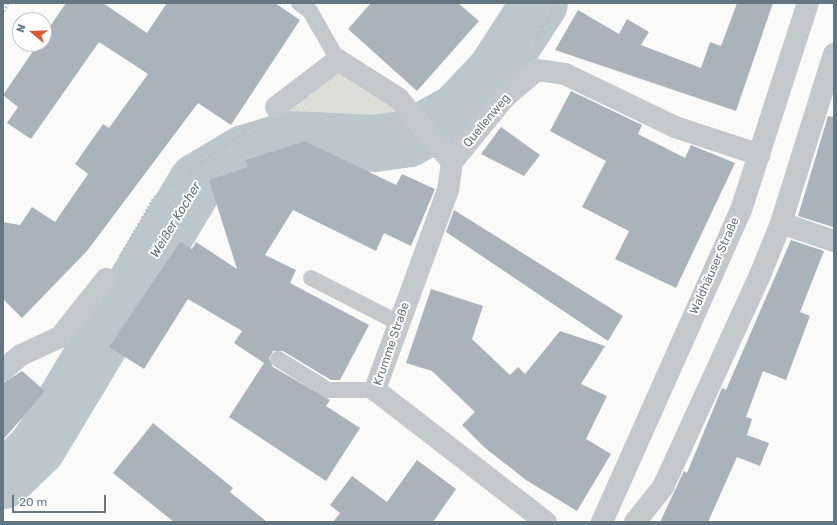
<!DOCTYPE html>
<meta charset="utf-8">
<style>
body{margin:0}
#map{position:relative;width:837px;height:525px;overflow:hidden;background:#fafaf8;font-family:Rubik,sans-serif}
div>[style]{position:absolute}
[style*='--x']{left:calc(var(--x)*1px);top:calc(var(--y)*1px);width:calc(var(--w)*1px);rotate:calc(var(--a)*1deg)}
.green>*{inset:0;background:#dadfd7}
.river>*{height:57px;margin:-28.5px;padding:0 28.5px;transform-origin:28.5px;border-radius:28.5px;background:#bbc7cb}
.building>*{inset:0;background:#aab3b9}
.path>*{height:2.5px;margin-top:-1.25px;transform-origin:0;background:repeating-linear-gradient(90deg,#bbbfc2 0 2px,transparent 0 4px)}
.service>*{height:16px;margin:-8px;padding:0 8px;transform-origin:8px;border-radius:8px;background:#c3c8cc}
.minor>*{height:22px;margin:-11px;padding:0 11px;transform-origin:11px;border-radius:11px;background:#c3c8cc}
.tertiary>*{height:22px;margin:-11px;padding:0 11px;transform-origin:11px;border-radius:11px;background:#c3c8cc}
span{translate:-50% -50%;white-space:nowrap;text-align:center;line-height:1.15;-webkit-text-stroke:4px #fff;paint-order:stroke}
.street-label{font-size:12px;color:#657683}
.water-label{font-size:13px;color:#60757c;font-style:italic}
.frame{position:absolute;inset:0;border:4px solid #657683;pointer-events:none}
.north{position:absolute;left:12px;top:12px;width:40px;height:40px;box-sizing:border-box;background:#fff;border:1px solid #c1c8cd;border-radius:50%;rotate:289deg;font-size:11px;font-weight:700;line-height:16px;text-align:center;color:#657683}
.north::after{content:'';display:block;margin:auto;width:14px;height:18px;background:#e4572e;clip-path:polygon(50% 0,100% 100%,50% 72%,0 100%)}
.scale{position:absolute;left:12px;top:495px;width:94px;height:18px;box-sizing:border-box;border:2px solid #657683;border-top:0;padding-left:5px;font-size:12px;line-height:14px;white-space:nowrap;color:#657683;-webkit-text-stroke:3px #fff;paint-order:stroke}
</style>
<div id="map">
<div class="green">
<i style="clip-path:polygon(338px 60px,422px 130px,408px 138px,374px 143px,290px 139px,244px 153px,197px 181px,131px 292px,106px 279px,154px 197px,229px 147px)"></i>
</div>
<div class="river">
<i style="--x:3;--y:480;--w:47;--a:-44.1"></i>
<i style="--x:37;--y:447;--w:310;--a:-59"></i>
<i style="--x:197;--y:181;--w:55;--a:-30.8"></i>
<i style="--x:244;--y:153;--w:48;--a:-16.9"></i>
<i style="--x:290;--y:139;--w:84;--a:2.7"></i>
<i style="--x:374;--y:143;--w:34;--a:-8"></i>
<i style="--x:408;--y:138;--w:55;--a:-28.4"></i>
<i style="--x:456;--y:112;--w:55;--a:-46.5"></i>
<i style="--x:494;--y:72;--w:82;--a:-56.9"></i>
</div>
<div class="building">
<i style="clip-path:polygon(66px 3px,103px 3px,147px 33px,167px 3px,275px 3px,300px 20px,231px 125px,198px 103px,87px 251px,22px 318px,3px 299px,3px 222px,20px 225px,32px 207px,55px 222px,88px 174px,75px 164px,103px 124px,109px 128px,148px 74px,99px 42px,31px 139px,7px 123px,18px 107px,3px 95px,38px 44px,44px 44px,44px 35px)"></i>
<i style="clip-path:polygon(371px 3px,458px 3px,479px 21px,417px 91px,348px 29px)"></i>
<i style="clip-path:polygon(737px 3px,773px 3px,736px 111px,555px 50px,578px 10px,619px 34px,627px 19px,649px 32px,641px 45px,701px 68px,710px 42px,721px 46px)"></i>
<i style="clip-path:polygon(571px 91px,642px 125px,638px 134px,685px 158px,691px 145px,735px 163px,676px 288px,615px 259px,629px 231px,582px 207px,606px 161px,550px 131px)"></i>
<i style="clip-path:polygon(828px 116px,834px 117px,833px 227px,798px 216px)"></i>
<i style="clip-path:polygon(501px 127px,540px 155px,524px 176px,481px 154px)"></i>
<i style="clip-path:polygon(305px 141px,396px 185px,402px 174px,435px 189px,411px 246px,384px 233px,376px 251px,293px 210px,265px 255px,296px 270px,290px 283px,369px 325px,340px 380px,331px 380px,283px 351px,273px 351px,269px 358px,273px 367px,330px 400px,326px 406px,360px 428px,326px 481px,229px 417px,264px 363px,234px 343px,242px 331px,188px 299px,144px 369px,109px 347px,180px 242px,192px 249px,196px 242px,237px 269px,209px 180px,248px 167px,246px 160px)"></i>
<i style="clip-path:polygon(454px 210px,623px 316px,608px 341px,446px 232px)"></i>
<i style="clip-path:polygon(791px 240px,824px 251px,800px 312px,810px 316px,786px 380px,763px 371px,746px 417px,752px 419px,747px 435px,769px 443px,760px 466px,737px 457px,708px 522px,660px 522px,684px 471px,687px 473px,722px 388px,726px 390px)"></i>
<i style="clip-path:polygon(431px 289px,483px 306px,472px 339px,510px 375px,518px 367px,525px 374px,560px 331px,605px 346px,581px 384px,607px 396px,586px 439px,611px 454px,577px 511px,526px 480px,484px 447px,462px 425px,475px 412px,432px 371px,406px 363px)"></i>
<i style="clip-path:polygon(22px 371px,45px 391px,3px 440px,3px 383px)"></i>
<i style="clip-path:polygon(153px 423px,233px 488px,230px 492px,267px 522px,174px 522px,113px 473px)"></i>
<i style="clip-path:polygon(417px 460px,456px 489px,433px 522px,333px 522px,340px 513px,330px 505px,352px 476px,387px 502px)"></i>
</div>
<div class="path">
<i style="--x:3;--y:11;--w:9;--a:-58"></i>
<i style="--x:534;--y:42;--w:45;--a:-60.6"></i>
<i style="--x:120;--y:256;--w:68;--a:-60"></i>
<i style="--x:154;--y:197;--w:125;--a:-35.9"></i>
</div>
<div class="service">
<i style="--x:299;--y:3;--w:14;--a:36"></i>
<i style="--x:310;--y:11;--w:56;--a:60.3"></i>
<i style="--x:311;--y:278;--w:99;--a:27.1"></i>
<i style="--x:278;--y:359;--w:59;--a:31.8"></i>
<i style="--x:328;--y:390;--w:47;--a:0"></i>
</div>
<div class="minor">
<i style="--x:276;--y:107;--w:78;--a:-37.2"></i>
<i style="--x:338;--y:60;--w:71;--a:32.3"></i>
<i style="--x:398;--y:98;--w:84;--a:49.8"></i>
<i style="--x:452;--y:162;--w:28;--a:98"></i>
<i style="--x:448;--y:190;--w:213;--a:110.1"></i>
<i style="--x:375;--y:390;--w:216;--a:37.7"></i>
<i style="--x:452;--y:162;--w:84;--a:-50.8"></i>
<i style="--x:505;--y:97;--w:42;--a:-40.2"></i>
<i style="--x:537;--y:70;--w:28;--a:8"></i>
<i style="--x:565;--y:74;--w:122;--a:25.7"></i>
<i style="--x:675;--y:127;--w:89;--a:18.2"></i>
<i style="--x:781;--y:223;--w:56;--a:18.8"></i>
<i style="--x:3;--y:370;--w:23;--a:-40"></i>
<i style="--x:21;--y:355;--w:43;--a:-24.8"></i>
<i style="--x:60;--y:337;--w:74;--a:-51.6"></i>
<i style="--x:635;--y:522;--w:45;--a:-51.3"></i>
<i style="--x:663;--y:487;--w:233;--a:-65.4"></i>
<i style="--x:760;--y:275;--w:56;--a:-68"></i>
<i style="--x:781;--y:223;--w:177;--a:-72.6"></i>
</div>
<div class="tertiary">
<i style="--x:602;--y:522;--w:342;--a:-66"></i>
<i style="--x:741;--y:210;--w:218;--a:-72.1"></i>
</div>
<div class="street-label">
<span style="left:487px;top:121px;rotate:-50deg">Quellenweg</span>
<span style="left:715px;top:266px;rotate:-66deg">Waldhäuser Straße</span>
<span style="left:392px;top:344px;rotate:-71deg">Krumme Straße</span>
</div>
<div class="water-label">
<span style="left:176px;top:220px;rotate:-59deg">Weißer Kocher</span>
</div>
<div class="frame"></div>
<div class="north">N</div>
<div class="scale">20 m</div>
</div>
